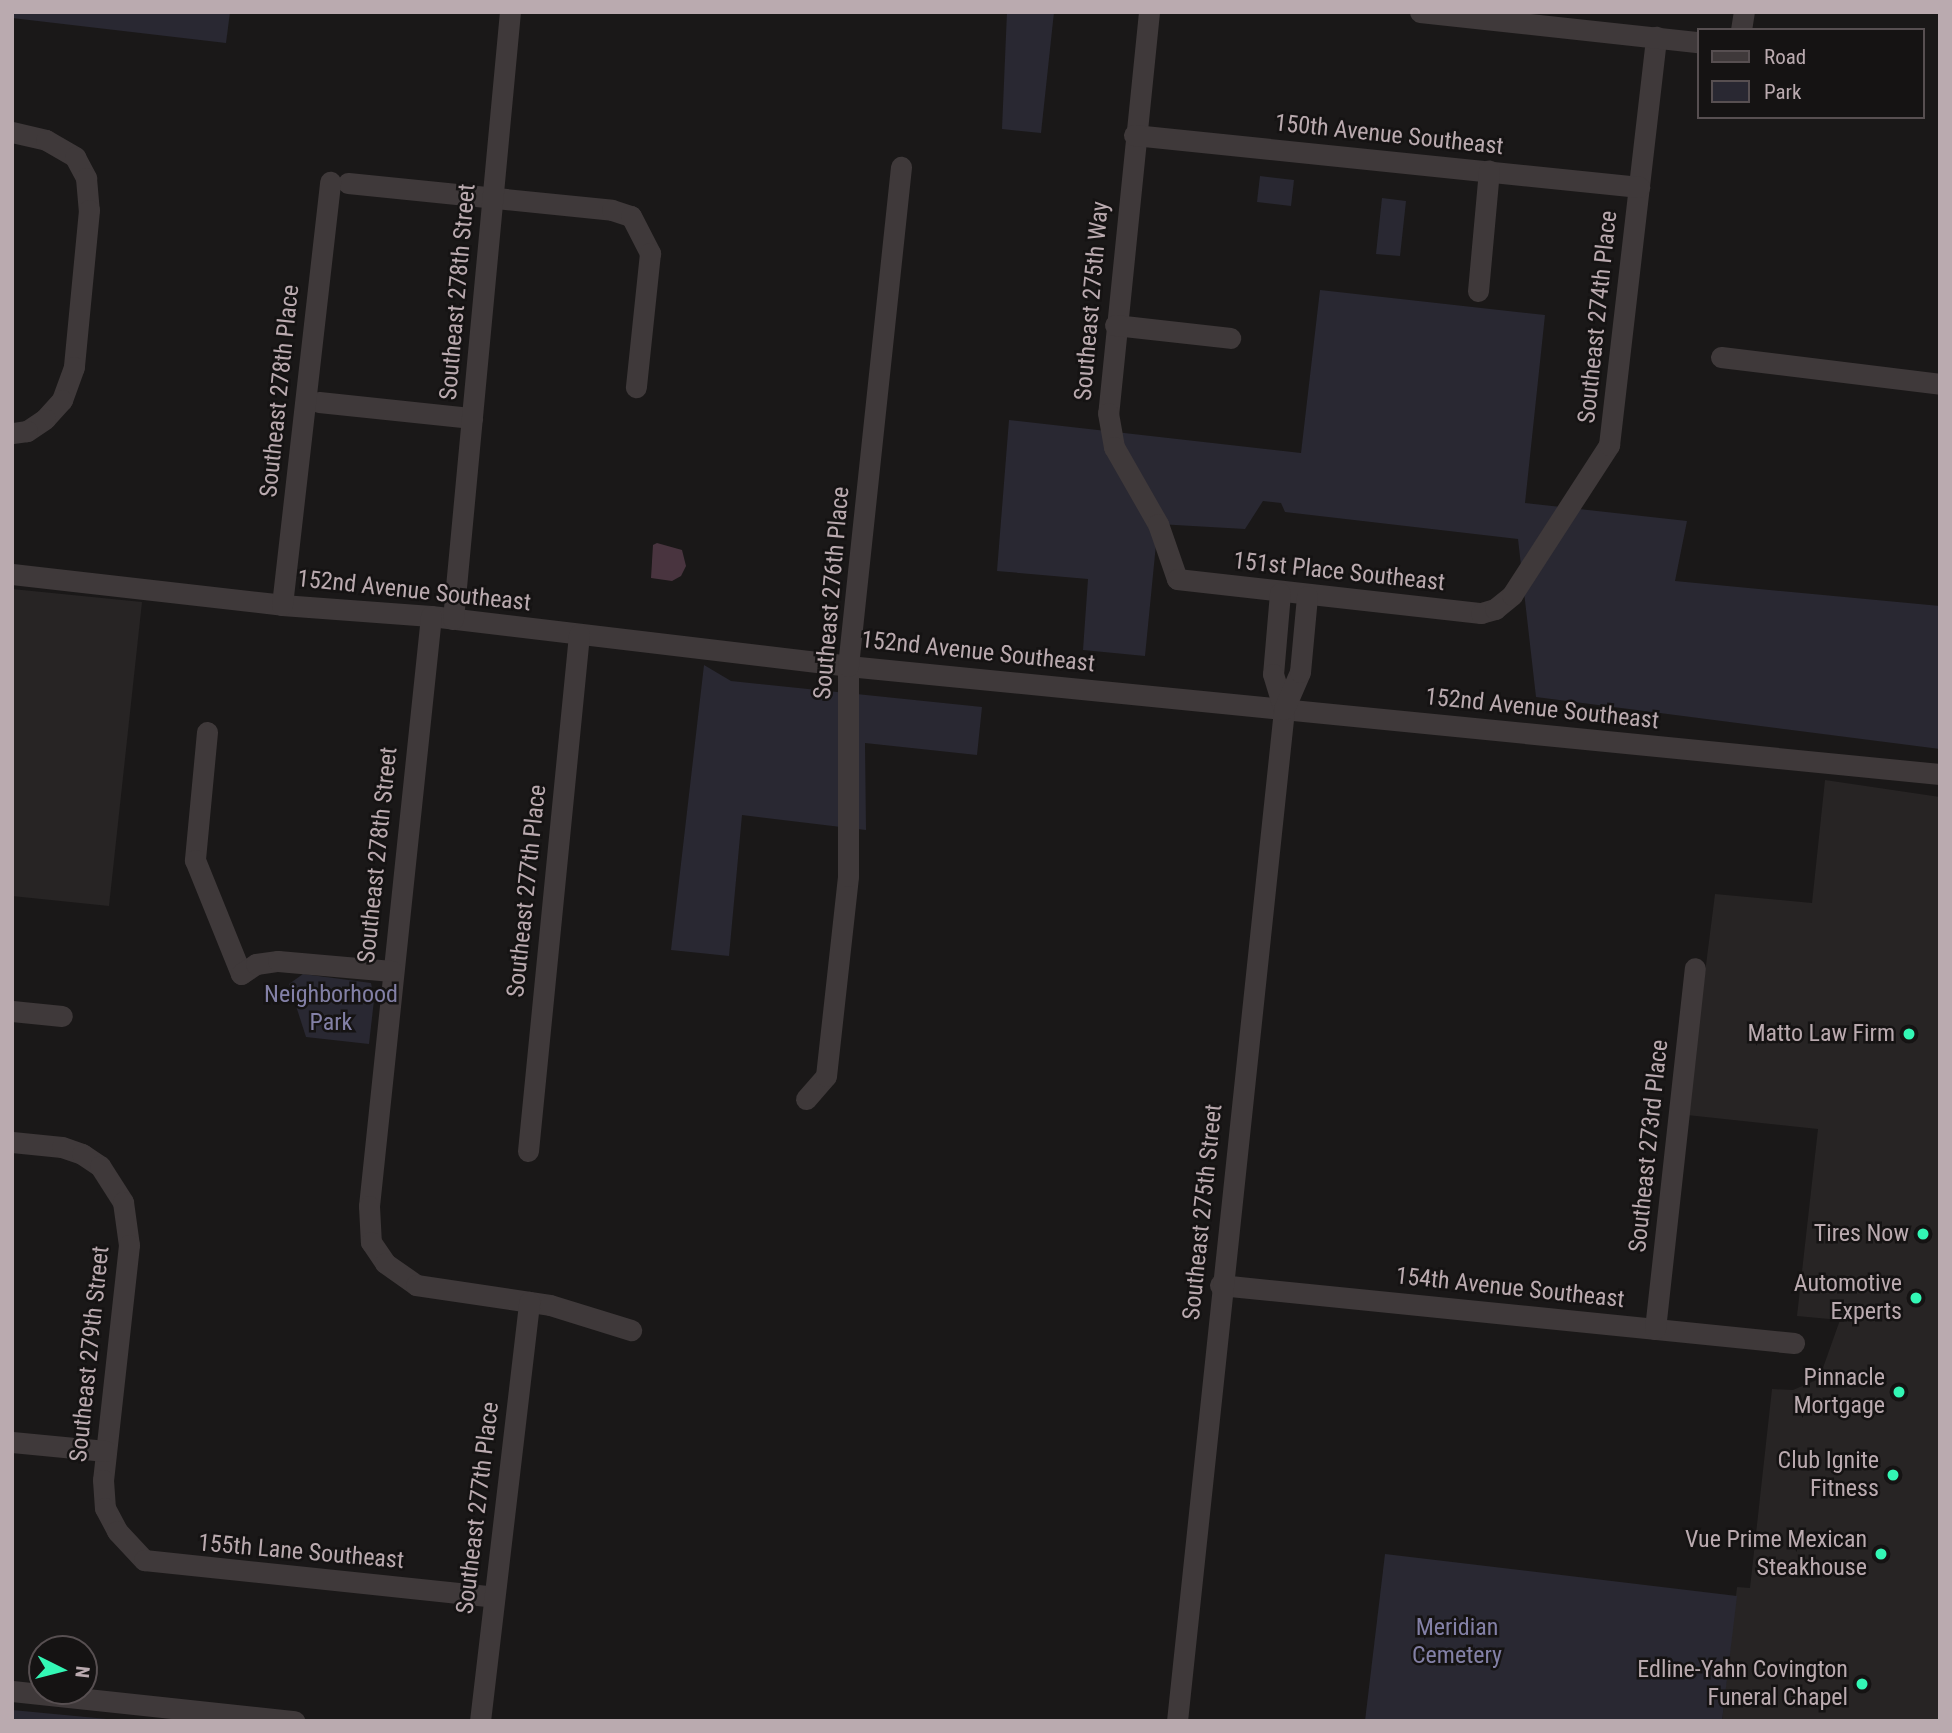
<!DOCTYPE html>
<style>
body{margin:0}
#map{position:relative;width:1952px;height:1733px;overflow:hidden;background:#1a1818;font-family:"Roboto Condensed",sans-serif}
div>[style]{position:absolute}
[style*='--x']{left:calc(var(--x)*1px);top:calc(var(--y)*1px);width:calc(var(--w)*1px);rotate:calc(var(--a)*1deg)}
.built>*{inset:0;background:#272424}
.green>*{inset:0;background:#292832}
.water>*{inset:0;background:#49343f}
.minor>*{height:21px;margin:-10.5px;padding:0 10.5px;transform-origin:10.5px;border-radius:10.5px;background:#3f393a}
.dots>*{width:19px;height:19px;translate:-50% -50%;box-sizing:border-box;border:4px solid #151313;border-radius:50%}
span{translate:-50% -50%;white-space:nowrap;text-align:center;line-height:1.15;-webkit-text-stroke:5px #151313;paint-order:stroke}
.street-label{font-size:24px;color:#baaaaf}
.park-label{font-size:24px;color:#8380a6}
.poi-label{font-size:24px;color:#baaaaf}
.right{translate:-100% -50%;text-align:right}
.frame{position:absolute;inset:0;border:14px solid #baaaaf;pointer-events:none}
.legend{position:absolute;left:1697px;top:28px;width:228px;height:91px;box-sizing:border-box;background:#151313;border:2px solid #574f51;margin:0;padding:9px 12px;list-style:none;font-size:21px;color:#baaaaf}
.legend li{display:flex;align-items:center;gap:14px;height:35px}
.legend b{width:35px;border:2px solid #574f51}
.north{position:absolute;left:28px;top:1635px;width:70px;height:70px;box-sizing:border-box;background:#151313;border:2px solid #574f51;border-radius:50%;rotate:96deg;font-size:19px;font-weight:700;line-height:28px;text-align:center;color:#baaaaf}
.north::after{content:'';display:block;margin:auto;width:24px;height:32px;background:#33f7b5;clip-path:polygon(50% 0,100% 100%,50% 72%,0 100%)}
</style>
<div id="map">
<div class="built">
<i style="clip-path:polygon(12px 589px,142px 602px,109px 906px,12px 896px)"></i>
<i style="clip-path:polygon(1825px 780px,1940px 797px,1940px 1721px,1722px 1721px,1737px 1587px,1750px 1588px,1772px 1389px,1793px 1390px,1819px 1379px,1840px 1320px,1797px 1316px,1818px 1129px,1687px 1115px,1715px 894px,1812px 903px)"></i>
</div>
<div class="green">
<i style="clip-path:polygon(12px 12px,230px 12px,226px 43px,12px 18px)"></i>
<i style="clip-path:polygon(1007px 12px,1054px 12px,1041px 133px,1002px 129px)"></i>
<i style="clip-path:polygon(1260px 176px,1294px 180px,1291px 206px,1257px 202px)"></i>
<i style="clip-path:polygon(1382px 198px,1406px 201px,1400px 256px,1376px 254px)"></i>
<i style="clip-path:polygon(1320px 290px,1545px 315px,1525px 503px,1687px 521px,1675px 581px,1940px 606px,1940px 749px,1536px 697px,1518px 539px,1285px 512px,1281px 503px,1263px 501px,1245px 529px,1158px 524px,1145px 656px,1083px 650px,1088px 579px,997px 571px,1009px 420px,1301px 453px)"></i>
<i style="clip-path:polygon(704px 665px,731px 681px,982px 707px,977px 755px,865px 743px,866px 830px,742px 815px,729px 956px,671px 950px)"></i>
<i style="clip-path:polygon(303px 974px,371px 983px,374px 1000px,369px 1044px,306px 1037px,289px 984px)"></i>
<i style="clip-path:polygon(1385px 1554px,1737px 1596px,1722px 1721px,1365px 1721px)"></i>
<i style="clip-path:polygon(12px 1710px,128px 1721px,12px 1721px)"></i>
</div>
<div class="water">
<i style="clip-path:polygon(657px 543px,682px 550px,686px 566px,681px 576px,672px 581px,651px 578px,653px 545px)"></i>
</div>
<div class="minor">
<i style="--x:1149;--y:12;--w:403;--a:95.8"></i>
<i style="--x:1108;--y:413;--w:35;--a:80"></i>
<i style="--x:1114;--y:447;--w:89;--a:60.3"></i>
<i style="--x:1158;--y:524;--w:58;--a:70.9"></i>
<i style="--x:1177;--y:579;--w:306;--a:6.4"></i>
<i style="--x:1481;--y:613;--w:15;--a:-16"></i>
<i style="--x:1495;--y:609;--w:22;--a:-39"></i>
<i style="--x:1512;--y:595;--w:179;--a:-57.1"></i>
<i style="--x:1609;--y:445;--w:411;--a:-83.4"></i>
<i style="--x:1420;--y:12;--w:280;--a:6.2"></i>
<i style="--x:1741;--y:30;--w:18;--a:-81"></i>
<i style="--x:12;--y:132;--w:35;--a:13"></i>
<i style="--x:46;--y:140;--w:34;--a:30"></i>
<i style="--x:75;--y:157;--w:24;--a:62"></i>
<i style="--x:86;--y:178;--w:32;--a:85"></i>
<i style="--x:89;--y:210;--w:158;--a:95.5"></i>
<i style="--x:74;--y:367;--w:35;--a:110"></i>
<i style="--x:62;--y:400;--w:25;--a:132"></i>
<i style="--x:45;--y:419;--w:22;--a:146"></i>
<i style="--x:27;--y:431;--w:15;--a:172"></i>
<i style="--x:1134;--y:135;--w:508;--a:5.88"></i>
<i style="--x:348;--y:183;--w:265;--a:5.8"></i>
<i style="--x:612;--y:210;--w:20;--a:18"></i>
<i style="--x:631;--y:216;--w:42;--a:62.8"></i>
<i style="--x:650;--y:253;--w:135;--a:96"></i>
<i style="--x:1478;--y:291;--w:121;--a:-84.8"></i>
<i style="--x:1115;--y:325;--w:116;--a:6.4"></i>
<i style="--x:1721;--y:357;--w:221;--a:7"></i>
<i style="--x:319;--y:402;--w:154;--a:6"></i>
<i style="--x:12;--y:574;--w:272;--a:6.5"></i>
<i style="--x:282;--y:605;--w:149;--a:4.2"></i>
<i style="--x:431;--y:616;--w:420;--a:6.8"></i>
<i style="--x:848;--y:666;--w:1097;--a:5.65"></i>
<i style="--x:1280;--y:593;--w:81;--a:94.9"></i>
<i style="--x:1273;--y:674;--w:37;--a:73"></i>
<i style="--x:282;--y:605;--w:426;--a:-83.5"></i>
<i style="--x:431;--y:616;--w:593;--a:96"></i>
<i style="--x:369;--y:1206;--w:36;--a:87"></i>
<i style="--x:371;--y:1242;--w:25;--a:56"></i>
<i style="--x:385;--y:1263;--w:38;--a:35"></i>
<i style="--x:416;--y:1285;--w:135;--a:8.5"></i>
<i style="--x:550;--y:1305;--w:85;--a:17.2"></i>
<i style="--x:453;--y:619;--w:610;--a:-84.64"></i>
<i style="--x:207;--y:732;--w:129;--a:95.4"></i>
<i style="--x:195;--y:860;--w:123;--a:68"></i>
<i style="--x:241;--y:974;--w:18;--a:-34"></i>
<i style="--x:256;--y:964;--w:22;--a:-8"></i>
<i style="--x:278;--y:961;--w:114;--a:5"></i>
<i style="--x:12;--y:1011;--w:50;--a:5.7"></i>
<i style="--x:806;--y:1099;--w:30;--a:-49"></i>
<i style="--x:826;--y:1076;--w:201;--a:-83.7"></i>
<i style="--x:848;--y:876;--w:210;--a:-90"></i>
<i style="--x:848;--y:666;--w:502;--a:-83.94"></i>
<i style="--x:12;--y:1142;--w:50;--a:5.7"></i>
<i style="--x:62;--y:1147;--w:21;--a:19"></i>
<i style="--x:82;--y:1154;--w:22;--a:34"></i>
<i style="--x:100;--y:1166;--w:43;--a:57.4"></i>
<i style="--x:123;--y:1202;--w:43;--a:82.1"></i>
<i style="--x:129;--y:1245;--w:236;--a:96.3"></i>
<i style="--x:103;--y:1480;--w:28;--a:86"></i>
<i style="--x:105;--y:1508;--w:26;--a:62"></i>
<i style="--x:117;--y:1531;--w:40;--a:47"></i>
<i style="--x:144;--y:1560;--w:352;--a:6"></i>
<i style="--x:528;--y:1151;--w:519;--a:-84.36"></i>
<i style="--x:1220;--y:1285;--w:577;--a:5.77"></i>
<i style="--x:1655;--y:1329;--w:363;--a:-83.7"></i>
<i style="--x:12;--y:1442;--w:94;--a:5.5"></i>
<i style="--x:12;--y:1691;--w:284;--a:6.1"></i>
<i style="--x:480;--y:1721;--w:422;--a:-83.3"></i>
<i style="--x:1177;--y:1721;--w:1018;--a:-83.96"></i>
<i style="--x:1284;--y:709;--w:40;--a:-66.6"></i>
<i style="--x:1300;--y:672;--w:76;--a:-84.7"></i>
</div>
<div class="dots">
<i style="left:1909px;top:1034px;background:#33f7b5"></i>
<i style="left:1923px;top:1234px;background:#33f7b5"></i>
<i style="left:1916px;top:1298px;background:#33f7b5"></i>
<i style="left:1899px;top:1392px;background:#33f7b5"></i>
<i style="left:1893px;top:1475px;background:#33f7b5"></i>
<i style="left:1881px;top:1554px;background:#33f7b5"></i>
<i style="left:1862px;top:1684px;background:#33f7b5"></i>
</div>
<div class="street-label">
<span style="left:1389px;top:135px;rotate:6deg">150th Avenue Southeast</span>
<span style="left:458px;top:292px;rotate:-85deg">Southeast 278th Street</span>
<span style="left:1092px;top:301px;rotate:-85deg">Southeast 275th Way</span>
<span style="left:1598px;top:317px;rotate:-84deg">Southeast 274th Place</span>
<span style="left:280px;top:391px;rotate:-84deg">Southeast 278th Place</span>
<span style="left:1339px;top:572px;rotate:6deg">151st Place Southeast</span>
<span style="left:414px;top:591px;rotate:6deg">152nd Avenue Southeast</span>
<span style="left:832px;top:593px;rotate:-85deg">Southeast 276th Place</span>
<span style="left:978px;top:652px;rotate:6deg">152nd Avenue Southeast</span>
<span style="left:1542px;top:709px;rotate:6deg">152nd Avenue Southeast</span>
<span style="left:378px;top:855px;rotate:-84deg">Southeast 278th Street</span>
<span style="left:527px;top:891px;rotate:-84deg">Southeast 277th Place</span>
<span style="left:1649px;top:1146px;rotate:-84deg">Southeast 273rd Place</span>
<span style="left:1203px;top:1212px;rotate:-84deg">Southeast 275th Street</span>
<span style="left:1510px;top:1288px;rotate:6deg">154th Avenue Southeast</span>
<span style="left:90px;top:1354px;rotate:-84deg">Southeast 279th Street</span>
<span style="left:478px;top:1508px;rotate:-83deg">Southeast 277th Place</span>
<span style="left:301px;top:1552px;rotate:5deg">155th Lane Southeast</span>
</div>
<div class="park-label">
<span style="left:331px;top:1009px">Neighborhood<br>Park</span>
<span style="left:1457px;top:1642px">Meridian<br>Cemetery</span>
</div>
<div class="poi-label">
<span class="right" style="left:1895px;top:1034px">Matto Law Firm</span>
<span class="right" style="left:1909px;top:1234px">Tires Now</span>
<span class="right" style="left:1902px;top:1298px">Automotive<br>Experts</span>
<span class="right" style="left:1885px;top:1392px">Pinnacle<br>Mortgage</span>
<span class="right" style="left:1879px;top:1475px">Club Ignite<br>Fitness</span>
<span class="right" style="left:1867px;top:1554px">Vue Prime Mexican<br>Steakhouse</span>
<span class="right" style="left:1848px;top:1684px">Edline-Yahn Covington<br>Funeral Chapel</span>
</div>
<div class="frame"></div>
<ul class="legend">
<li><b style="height:9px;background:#3f393a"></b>Road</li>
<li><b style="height:19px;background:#292832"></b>Park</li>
</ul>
<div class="north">N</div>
</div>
